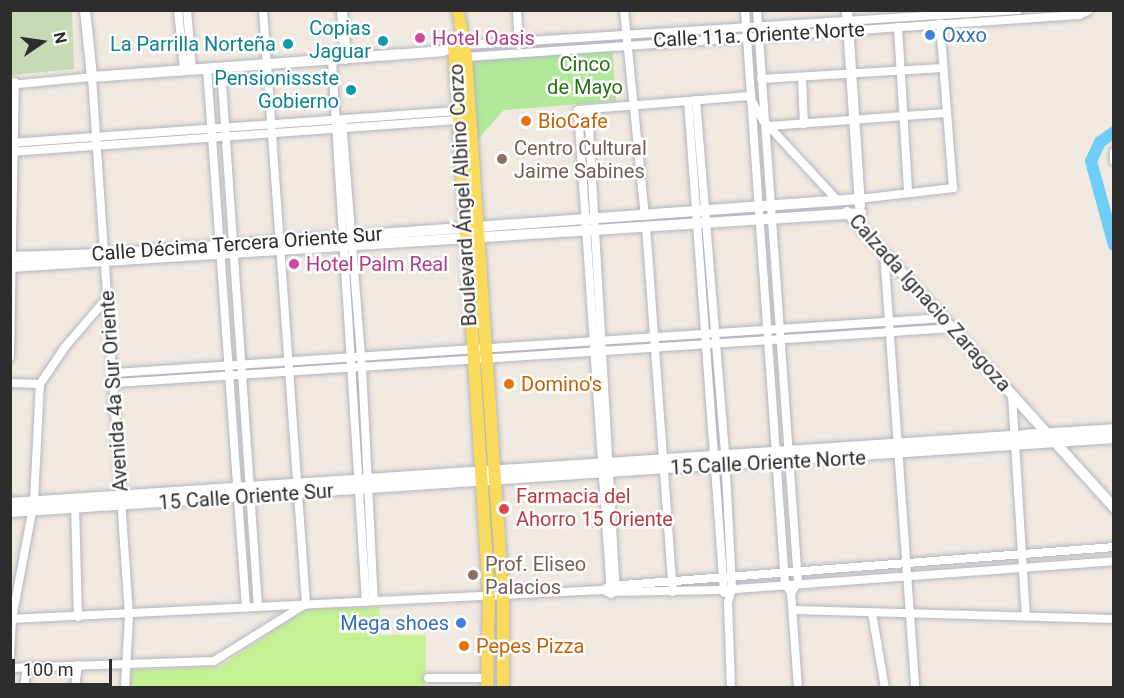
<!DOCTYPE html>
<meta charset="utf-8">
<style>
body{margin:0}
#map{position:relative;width:1124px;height:698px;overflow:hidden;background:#efe9df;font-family:Roboto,sans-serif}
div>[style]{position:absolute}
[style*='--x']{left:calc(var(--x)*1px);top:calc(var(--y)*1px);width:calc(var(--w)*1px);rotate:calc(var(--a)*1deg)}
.green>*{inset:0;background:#b1e899}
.cemetery>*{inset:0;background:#c6dab5}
.pitch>*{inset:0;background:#c6f094}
.river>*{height:12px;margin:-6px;padding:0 6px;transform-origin:6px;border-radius:6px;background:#6dcdf6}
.roads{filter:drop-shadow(0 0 2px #b3b5c1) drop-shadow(0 0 2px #b3b5c1)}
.street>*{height:8px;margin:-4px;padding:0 4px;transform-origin:4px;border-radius:4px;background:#fff}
.secondary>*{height:10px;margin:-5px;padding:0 5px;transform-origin:5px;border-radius:5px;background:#fff}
.primary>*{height:12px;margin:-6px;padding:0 6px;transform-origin:6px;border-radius:6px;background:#f9da5a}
.dots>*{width:16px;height:16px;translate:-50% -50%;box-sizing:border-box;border:3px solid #fff;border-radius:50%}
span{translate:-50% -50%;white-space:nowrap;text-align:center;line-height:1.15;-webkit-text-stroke:5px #fff;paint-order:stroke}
.culture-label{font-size:20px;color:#0d838f}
.right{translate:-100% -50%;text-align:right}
.street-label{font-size:20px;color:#2d2d2d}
.shop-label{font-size:20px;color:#366cbe}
.left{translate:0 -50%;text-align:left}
.hotel-label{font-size:20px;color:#b23c85}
.park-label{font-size:20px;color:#267116}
.food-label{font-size:20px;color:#c56008}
.education-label{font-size:20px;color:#785e54}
.health-label{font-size:20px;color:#be3a42}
.frame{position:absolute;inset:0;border:12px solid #2d2d2d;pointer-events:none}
.north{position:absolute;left:12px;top:12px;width:60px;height:60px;-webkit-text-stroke:4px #fff;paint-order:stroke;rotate:77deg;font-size:16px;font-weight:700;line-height:24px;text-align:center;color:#2d2d2d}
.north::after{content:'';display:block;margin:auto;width:21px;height:27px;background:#2d2d2d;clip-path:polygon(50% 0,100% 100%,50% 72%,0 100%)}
.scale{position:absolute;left:12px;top:659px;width:100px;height:27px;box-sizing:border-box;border:3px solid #2d2d2d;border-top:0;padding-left:8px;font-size:18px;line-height:21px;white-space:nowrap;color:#2d2d2d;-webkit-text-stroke:4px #fff;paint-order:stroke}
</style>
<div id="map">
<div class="green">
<i style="clip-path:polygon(612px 46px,616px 101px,504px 110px,477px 140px,472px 58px)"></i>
</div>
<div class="cemetery">
<i style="clip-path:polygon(11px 10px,72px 11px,74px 69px,11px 75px)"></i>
</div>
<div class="pitch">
<i style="clip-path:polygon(379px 607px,380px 635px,426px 635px,425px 687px,129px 688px,132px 670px,219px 667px,308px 608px)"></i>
</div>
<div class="river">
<i style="--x:1114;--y:132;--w:17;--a:144"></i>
<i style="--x:1100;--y:142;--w:21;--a:115"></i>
<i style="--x:1091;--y:161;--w:87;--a:74.7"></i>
</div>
<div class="roads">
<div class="street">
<i style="--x:178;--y:10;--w:59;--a:84.2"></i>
<i style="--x:187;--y:10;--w:59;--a:85.2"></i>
<i style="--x:263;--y:10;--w:596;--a:85.86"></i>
<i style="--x:517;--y:10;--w:35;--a:87"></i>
<i style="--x:624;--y:10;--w:207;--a:84.2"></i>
<i style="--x:745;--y:10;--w:574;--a:86.01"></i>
<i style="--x:785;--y:583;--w:12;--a:59"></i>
<i style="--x:791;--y:593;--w:95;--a:85.8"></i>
<i style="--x:757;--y:10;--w:573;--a:85.9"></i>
<i style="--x:798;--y:582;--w:13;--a:122"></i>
<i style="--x:898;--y:27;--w:165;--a:86.5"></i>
<i style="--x:465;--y:45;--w:554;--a:-3.62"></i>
<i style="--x:466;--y:57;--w:614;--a:-3.92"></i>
<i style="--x:1079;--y:15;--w:10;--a:-24"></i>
<i style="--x:332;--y:60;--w:543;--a:86.41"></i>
<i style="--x:221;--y:67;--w:541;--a:86.08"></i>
<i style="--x:207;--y:68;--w:541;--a:85.87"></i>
<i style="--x:802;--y:77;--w:47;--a:87.6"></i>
<i style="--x:761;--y:79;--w:182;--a:-3.5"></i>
<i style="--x:10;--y:85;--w:82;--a:-5.6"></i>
<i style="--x:92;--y:77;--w:540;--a:86.07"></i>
<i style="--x:129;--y:616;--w:72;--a:93.2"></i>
<i style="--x:696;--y:100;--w:355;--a:85.3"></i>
<i style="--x:725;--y:454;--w:135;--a:87"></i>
<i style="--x:732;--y:589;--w:14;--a:107"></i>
<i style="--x:728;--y:602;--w:86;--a:88"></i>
<i style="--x:688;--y:101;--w:493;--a:85.8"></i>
<i style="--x:588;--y:109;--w:481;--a:86.7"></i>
<i style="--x:342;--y:120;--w:248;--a:85.4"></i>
<i style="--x:362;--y:367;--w:234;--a:87.1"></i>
<i style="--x:769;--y:126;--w:177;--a:-4.2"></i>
<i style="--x:10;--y:143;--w:448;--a:-4.1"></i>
<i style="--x:10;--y:152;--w:448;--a:-4.1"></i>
<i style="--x:1114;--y:152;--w:9;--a:90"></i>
<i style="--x:859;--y:199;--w:95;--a:-6.7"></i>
<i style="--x:953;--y:188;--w:165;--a:-94.5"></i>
<i style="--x:646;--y:226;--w:367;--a:85.8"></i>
<i style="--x:884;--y:252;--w:437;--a:85.9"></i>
<i style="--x:10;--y:357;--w:275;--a:-89"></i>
<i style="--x:115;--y:373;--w:831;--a:-3.8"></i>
<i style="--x:10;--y:383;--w:30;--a:2"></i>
<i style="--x:116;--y:383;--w:839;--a:-3.76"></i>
<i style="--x:40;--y:384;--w:45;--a:-56"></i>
<i style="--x:65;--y:347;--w:65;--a:-49.4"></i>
<i style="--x:1012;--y:395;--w:221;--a:86.4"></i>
<i style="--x:75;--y:505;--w:112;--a:88.5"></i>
<i style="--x:607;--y:592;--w:115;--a:-1"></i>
<i style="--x:722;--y:590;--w:393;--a:-4.2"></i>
<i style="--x:611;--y:594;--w:485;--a:-93.9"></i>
<i style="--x:578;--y:110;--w:172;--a:-4.7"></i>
<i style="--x:749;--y:96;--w:28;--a:60"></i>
<i style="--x:763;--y:120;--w:110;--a:47.2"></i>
<i style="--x:793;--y:610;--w:321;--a:1.6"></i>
<i style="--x:872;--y:613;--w:76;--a:80.2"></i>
<i style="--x:10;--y:619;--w:594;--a:-2.8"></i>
<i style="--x:603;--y:590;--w:8;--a:-30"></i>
<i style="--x:610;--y:586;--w:506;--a:-4.42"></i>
<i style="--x:10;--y:656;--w:37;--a:-87"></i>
<i style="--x:12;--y:619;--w:120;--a:-79.4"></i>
<i style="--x:34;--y:501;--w:117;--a:-87.1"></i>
<i style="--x:10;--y:668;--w:204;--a:-2"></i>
<i style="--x:214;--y:661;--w:106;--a:-31.9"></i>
<i style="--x:428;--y:678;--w:59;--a:0"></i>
<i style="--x:24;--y:688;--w:21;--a:-82"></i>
<i style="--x:75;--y:688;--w:23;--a:-83"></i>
</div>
<div class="secondary">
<i style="--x:85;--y:10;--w:67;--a:84"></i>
<i style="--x:92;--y:77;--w:351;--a:-4.2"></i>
<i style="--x:442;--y:51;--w:19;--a:-18"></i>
<i style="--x:342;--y:10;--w:49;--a:85.3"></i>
<i style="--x:847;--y:10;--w:196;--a:86.2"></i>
<i style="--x:847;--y:212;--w:399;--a:47.9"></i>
<i style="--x:10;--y:257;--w:95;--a:-1.8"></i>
<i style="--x:105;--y:254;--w:756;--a:-4.17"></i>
<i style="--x:10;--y:267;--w:853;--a:-3.63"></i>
<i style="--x:10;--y:503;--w:1106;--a:-3.83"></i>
<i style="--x:10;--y:512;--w:1106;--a:-3.83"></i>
</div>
<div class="primary">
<i style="--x:458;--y:10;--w:48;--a:80.3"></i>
<i style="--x:466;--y:57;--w:539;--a:86.07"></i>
<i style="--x:503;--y:595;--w:93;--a:90"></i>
<i style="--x:459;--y:35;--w:12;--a:114"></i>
<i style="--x:454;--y:46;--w:551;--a:86.36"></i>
<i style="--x:489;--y:596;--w:92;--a:91.2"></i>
</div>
</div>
<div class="dots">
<i style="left:930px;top:35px;background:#3f7fe0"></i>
<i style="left:420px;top:38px;background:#d1479c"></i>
<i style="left:383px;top:41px;background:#0f9aa8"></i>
<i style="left:288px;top:44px;background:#0f9aa8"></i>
<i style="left:351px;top:90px;background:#0f9aa8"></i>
<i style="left:526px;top:121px;background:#e8710a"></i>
<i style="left:502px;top:159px;background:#8d6e63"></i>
<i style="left:294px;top:264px;background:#d1479c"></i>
<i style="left:509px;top:384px;background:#e8710a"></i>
<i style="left:504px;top:509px;background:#e0444e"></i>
<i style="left:473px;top:575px;background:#8d6e63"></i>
<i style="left:461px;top:623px;background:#3f7fe0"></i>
<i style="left:464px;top:646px;background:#e8710a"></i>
</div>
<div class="culture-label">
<span class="right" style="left:371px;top:40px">Copias<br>Jaguar</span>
<span class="right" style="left:276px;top:44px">La Parrilla Norteña</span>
<span class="right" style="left:339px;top:90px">Pensionissste<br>Gobierno</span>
</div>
<div class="street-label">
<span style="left:759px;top:35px;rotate:-3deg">Calle 11a. Oriente Norte</span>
<span style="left:463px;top:195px;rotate:-93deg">Boulevard Ángel Albino Corzo</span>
<span style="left:237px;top:244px;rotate:-4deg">Calle Décima Tercera Oriente Sur</span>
<span style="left:930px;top:303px;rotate:48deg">Calzada Ignacio Zaragoza</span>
<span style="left:114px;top:391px;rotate:-94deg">Avenida 4a Sur Oriente</span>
<span style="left:768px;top:463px;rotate:-3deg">15 Calle Oriente Norte</span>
<span style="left:246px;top:497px;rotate:-4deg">15 Calle Oriente Sur</span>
</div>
<div class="shop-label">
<span class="left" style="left:942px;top:35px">Oxxo</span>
<span class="right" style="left:449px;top:623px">Mega shoes</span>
</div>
<div class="hotel-label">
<span class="left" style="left:432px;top:38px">Hotel Oasis</span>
<span class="left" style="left:306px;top:264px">Hotel Palm Real</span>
</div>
<div class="park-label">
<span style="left:585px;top:76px">Cinco<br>de Mayo</span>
</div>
<div class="food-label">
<span class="left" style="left:538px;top:121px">BioCafe</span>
<span class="left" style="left:521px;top:384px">Domino's</span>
<span class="left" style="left:476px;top:646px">Pepes Pizza</span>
</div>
<div class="education-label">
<span class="left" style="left:514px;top:160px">Centro Cultural<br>Jaime Sabines</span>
<span class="left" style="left:485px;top:576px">Prof. Eliseo<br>Palacios</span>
</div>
<div class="health-label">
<span class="left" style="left:516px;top:508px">Farmacia del<br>Ahorro 15 Oriente</span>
</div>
<div class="frame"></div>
<div class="north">N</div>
<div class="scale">100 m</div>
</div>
